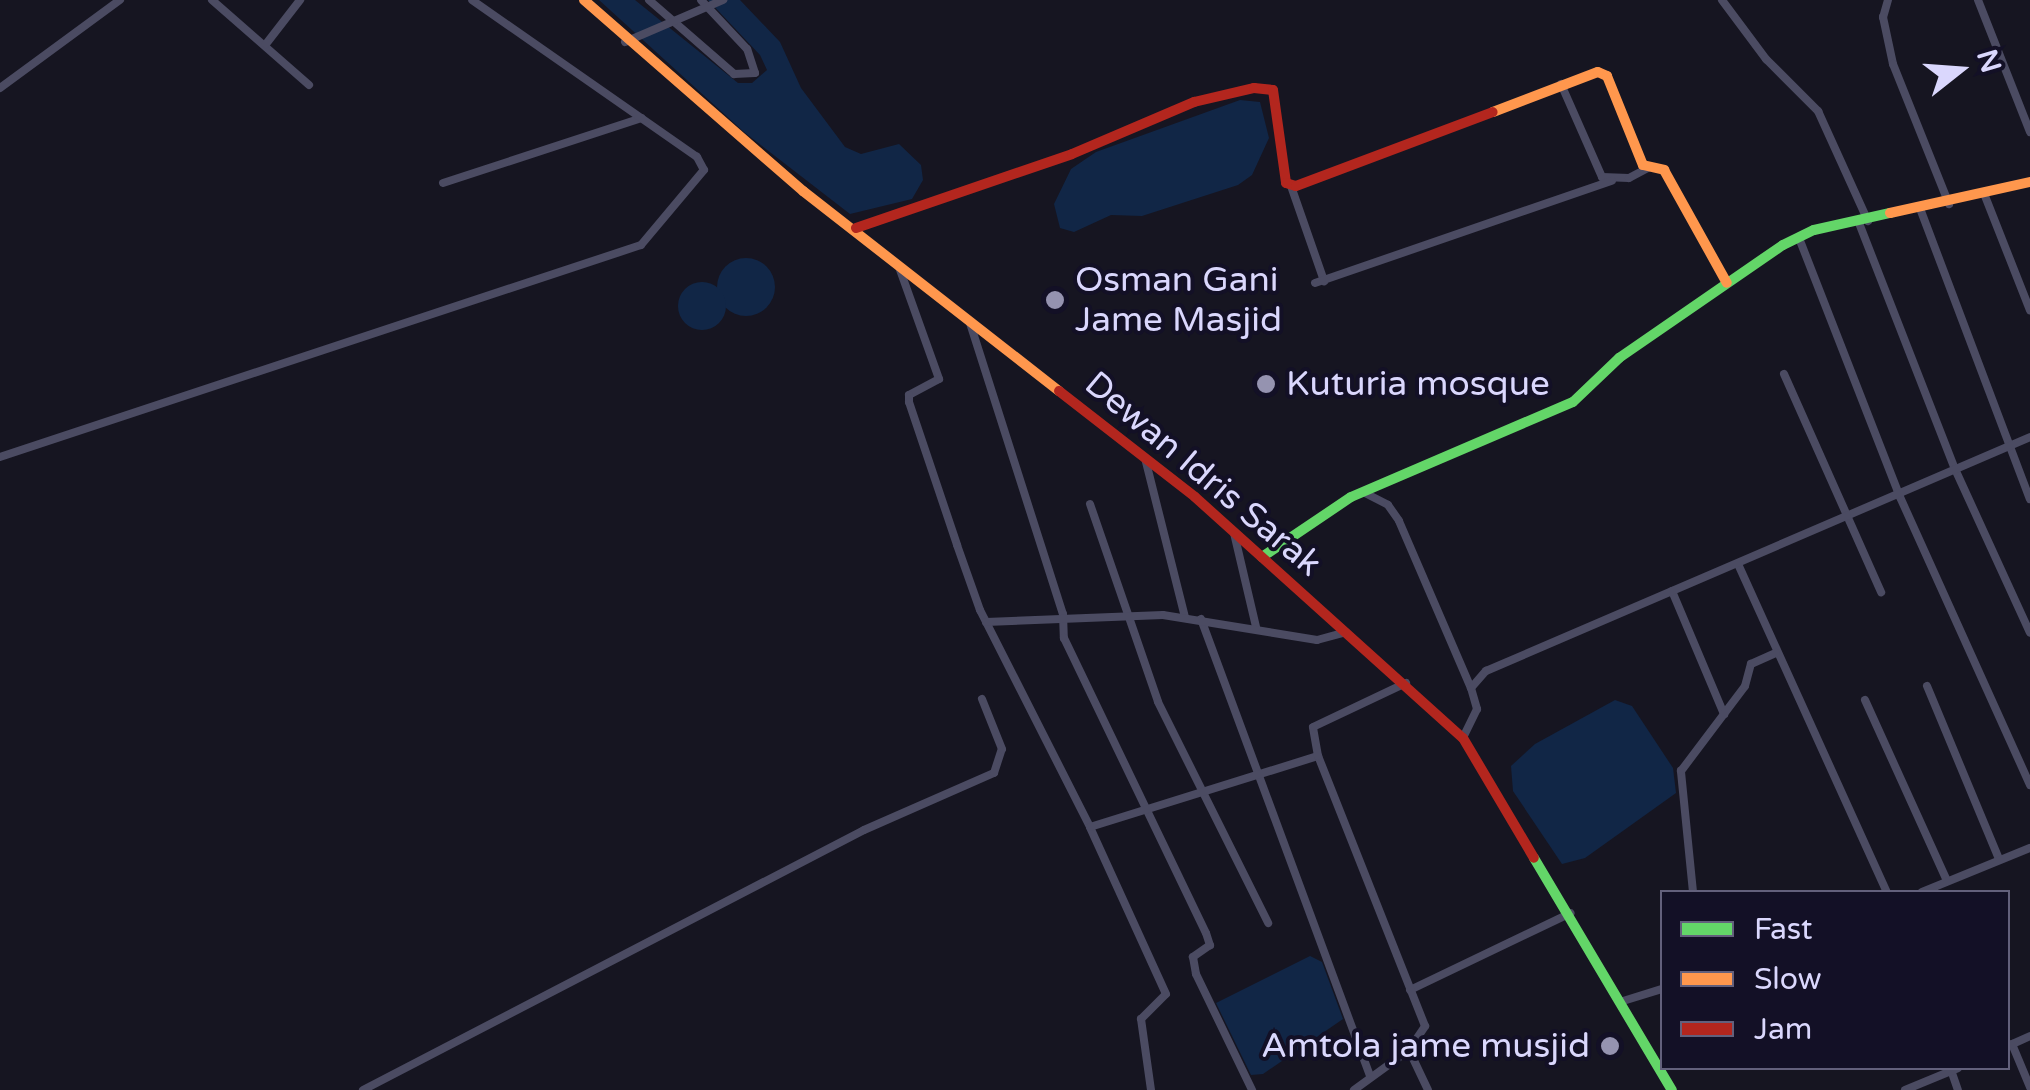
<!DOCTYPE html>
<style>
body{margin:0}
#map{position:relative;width:2030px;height:1090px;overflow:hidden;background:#161521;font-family:"Varela Round",sans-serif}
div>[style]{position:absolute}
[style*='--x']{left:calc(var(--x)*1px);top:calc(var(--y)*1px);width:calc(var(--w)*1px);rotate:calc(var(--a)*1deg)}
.water>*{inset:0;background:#112646}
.round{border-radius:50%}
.street>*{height:8px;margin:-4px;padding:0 4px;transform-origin:4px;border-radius:4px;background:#4b4b62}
.fast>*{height:10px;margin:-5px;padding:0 5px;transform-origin:5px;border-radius:5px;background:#63d668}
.slow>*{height:10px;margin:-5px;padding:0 5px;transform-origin:5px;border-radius:5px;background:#ff974d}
.jam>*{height:10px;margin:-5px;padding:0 5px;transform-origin:5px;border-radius:5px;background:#b3261e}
.dots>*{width:28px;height:28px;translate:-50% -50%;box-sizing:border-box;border:5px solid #131026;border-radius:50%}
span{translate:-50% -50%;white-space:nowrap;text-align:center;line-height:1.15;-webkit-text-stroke:8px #131026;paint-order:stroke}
.poi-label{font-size:35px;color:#dad7fd}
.left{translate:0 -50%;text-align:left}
.right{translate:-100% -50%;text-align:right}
.street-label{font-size:35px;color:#dad7fd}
.legend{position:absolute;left:1660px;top:890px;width:350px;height:180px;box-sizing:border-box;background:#131026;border:2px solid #63607c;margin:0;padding:12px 18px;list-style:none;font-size:30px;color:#dad7fd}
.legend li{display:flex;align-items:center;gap:20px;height:50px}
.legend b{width:50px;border:2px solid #63607c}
.north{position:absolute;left:1910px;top:20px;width:100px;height:100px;-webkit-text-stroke:8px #131026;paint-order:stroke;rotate:73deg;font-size:28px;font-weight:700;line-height:40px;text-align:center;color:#dad7fd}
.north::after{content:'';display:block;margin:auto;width:35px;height:45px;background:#dad7fd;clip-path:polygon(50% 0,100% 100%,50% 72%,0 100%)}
</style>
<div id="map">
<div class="water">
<i style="clip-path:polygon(599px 0,635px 0,738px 83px,752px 83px,767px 70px,760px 55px,708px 0,740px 0,780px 42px,801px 88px,845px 147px,861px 154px,899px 144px,921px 165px,923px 180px,912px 199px,850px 214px,744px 132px)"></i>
<i style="clip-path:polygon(1240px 100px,1260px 102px,1269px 138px,1252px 175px,1238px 185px,1142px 216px,1111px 215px,1074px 232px,1060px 228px,1054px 204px,1071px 169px,1096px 152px)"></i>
<i class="round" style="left:717px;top:258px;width:58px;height:58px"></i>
<i class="round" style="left:678px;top:282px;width:48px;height:48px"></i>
<i style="clip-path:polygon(1615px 700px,1632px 706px,1673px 768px,1676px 793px,1585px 858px,1562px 864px,1513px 791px,1511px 766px,1535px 744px)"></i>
<i style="clip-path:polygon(1310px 956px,1322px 962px,1343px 1019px,1263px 1074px,1251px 1075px,1216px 1003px)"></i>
</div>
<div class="street">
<i style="--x:212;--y:0;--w:129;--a:41.2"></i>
<i style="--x:649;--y:0;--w:113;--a:41"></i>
<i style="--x:734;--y:74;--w:21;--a:-3"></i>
<i style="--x:755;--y:73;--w:25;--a:-108"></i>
<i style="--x:747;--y:49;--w:67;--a:-133.2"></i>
<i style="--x:1722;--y:0;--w:74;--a:53.3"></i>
<i style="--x:1766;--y:59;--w:74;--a:45"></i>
<i style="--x:1818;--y:111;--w:121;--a:65.6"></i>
<i style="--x:1888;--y:0;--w:18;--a:106"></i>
<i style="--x:1883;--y:17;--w:48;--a:78"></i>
<i style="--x:1893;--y:64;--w:151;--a:68.2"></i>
<i style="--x:1978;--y:0;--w:142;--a:68.5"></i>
<i style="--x:625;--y:42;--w:107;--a:-23.2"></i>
<i style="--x:266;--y:44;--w:56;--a:-52.3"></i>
<i style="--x:1561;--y:84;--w:102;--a:66.2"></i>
<i style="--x:1602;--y:177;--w:27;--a:2"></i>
<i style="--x:1629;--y:178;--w:24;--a:-28"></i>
<i style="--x:0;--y:88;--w:149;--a:-36.3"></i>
<i style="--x:443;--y:183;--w:209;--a:-18.1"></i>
<i style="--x:1291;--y:186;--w:101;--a:70.8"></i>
<i style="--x:1985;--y:196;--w:123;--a:68.5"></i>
<i style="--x:1921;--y:211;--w:308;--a:69.3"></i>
<i style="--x:1859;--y:223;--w:264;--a:68.7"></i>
<i style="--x:1955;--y:469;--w:180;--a:65.4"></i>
<i style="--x:1799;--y:238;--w:278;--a:68.7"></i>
<i style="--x:1900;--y:497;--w:316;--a:65.7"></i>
<i style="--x:899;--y:267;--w:119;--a:70.3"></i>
<i style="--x:939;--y:379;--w:34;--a:152"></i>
<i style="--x:909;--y:395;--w:7;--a:90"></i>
<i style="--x:909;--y:402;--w:151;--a:71.4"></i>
<i style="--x:957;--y:545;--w:69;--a:70.5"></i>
<i style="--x:980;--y:610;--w:243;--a:63.1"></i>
<i style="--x:1315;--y:283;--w:314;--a:-19"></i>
<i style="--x:970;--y:323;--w:305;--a:72.3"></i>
<i style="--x:1063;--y:614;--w:24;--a:88"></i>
<i style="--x:1064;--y:638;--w:327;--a:64.3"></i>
<i style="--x:1206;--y:933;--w:13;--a:72"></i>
<i style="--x:1210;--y:945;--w:21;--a:145"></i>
<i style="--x:1193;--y:957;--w:17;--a:80"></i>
<i style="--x:1196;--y:974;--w:129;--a:64.2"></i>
<i style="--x:1784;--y:374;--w:239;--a:66"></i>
<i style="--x:0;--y:457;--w:675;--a:-18.3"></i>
<i style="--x:641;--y:245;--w:98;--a:-50"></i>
<i style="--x:704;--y:170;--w:15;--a:-118"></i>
<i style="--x:697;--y:157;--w:274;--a:-145.1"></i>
<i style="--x:1145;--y:458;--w:164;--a:75.9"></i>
<i style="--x:1363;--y:492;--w:28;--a:27"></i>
<i style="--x:1388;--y:505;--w:19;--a:55"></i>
<i style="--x:1399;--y:521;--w:182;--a:66.7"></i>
<i style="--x:1471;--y:688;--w:22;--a:74"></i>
<i style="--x:1477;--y:709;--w:32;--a:116"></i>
<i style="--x:1090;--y:504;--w:209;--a:71"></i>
<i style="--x:1158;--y:702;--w:247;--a:63.5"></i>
<i style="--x:1234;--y:533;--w:97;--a:76.8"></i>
<i style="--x:1738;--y:564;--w:360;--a:65.6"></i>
<i style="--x:1672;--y:591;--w:134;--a:67.1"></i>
<i style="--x:1201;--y:619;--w:488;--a:69.7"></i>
<i style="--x:986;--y:622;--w:177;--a:-2.3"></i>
<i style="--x:1163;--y:615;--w:156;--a:9.2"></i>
<i style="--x:1317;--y:640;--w:30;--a:-15"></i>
<i style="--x:1927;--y:686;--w:187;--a:67.4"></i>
<i style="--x:1471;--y:688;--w:23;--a:-49"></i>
<i style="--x:1486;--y:671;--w:592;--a:-23.27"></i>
<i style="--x:1865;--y:700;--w:199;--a:65.6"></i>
<i style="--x:1693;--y:892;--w:122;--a:-95.7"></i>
<i style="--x:1681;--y:771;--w:106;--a:-53"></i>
<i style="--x:1745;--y:686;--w:23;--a:-75"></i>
<i style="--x:1751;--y:664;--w:27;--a:-24"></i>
<i style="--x:1922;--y:892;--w:117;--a:-22.2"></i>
<i style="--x:1410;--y:990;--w:178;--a:-25.6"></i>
<i style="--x:1623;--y:1001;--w:41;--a:-17.1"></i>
<i style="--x:2012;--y:1044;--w:47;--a:67.3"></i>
<i style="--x:2008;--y:1046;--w:24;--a:-24"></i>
<i style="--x:1409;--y:1050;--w:44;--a:64.6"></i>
<i style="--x:1951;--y:1070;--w:21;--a:71"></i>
<i style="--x:363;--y:1090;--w:564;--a:-27.43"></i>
<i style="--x:864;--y:830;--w:142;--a:-23.7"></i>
<i style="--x:994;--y:773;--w:25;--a:-72"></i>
<i style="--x:1002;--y:749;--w:54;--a:-111.8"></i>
<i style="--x:1151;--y:1090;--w:72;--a:-98"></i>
<i style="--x:1141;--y:1019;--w:35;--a:-45"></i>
<i style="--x:1166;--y:994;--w:183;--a:-114.5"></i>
<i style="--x:1090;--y:827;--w:239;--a:-17.3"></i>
<i style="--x:1354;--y:1090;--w:68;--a:-36"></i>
<i style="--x:1409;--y:1050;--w:29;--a:-56"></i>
<i style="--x:1425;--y:1026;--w:290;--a:-111.6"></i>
<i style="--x:1318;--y:756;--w:29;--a:-100"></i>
<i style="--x:1313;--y:727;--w:103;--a:-25.3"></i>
<i style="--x:1905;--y:1090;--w:57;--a:-22.5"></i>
</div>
<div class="fast">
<i style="--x:1262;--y:557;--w:107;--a:-34"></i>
<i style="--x:1351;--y:497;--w:241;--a:-23.2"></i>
<i style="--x:1573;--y:402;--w:64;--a:-43.7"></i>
<i style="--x:1619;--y:358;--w:199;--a:-34.6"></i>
<i style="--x:1783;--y:245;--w:34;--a:-26"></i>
<i style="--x:1814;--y:230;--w:78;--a:-12.6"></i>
<i style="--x:1534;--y:858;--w:270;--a:59.3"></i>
</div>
<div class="slow">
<i style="--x:584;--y:0;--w:291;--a:41.1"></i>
<i style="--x:803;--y:191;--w:325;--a:38"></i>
<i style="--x:1493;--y:112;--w:112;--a:-20.9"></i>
<i style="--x:1598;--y:72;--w:10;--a:24"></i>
<i style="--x:1607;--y:76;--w:96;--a:68"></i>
<i style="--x:1643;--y:165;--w:22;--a:13"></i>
<i style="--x:1664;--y:170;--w:129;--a:60.9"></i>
<i style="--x:1890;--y:213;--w:143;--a:-12.5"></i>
</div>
<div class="jam">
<i style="--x:856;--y:228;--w:228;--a:-18.9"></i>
<i style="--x:1072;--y:154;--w:133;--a:-23.1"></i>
<i style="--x:1194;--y:102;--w:62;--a:-13.1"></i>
<i style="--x:1254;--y:88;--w:19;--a:6"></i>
<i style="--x:1273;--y:90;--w:94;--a:82"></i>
<i style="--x:1286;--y:183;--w:10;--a:17"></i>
<i style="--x:1296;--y:186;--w:210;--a:-20.6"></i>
<i style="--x:1059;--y:391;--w:172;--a:37.9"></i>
<i style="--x:1195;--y:497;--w:360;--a:42"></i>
<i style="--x:1463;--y:738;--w:139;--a:59.4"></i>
</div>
<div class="dots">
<i style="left:1055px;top:300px;background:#9593b0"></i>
<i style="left:1266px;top:384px;background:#9593b0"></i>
<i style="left:1610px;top:1046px;background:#9593b0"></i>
</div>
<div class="poi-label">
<span class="left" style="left:1075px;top:300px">Osman Gani<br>Jame Masjid</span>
<span class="left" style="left:1286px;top:384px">Kuturia mosque</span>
<span class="right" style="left:1590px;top:1046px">Amtola jame musjid</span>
</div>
<div class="street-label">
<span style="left:1203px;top:474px;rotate:40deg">Dewan Idris Sarak</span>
</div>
<ul class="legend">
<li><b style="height:12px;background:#63d668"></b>Fast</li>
<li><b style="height:12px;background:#ff974d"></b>Slow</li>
<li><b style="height:12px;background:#b3261e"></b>Jam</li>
</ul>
<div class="north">N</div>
</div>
